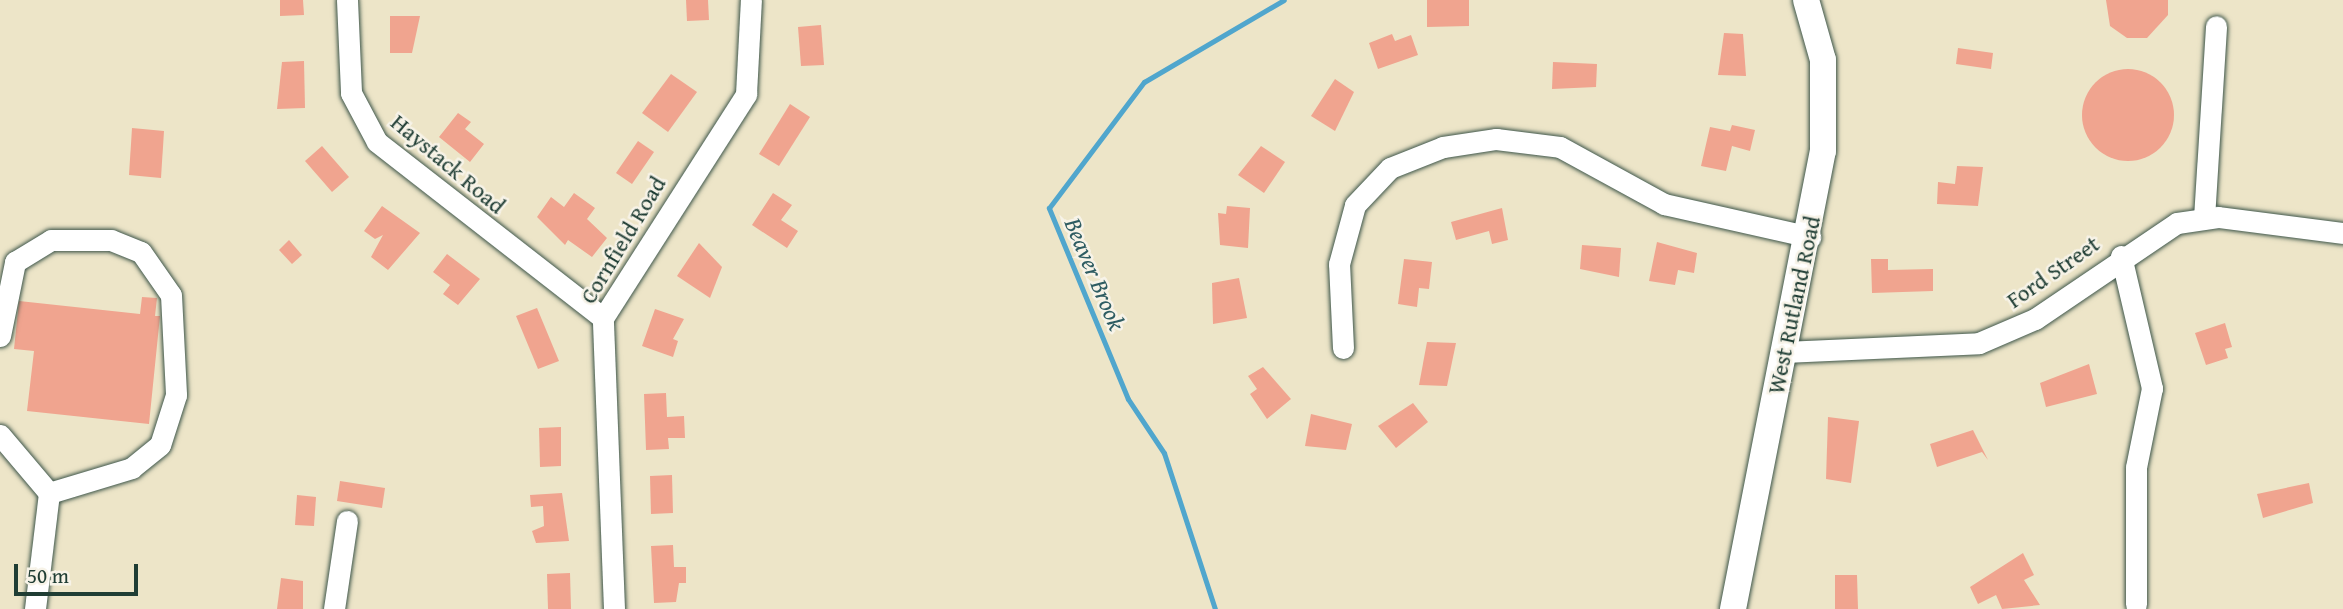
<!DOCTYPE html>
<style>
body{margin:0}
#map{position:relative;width:2343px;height:609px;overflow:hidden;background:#ede5c8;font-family:"Gentium Book Plus",serif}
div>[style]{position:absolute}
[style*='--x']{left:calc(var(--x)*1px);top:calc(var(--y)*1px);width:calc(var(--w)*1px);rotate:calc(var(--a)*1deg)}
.stream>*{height:5px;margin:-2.5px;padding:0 2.5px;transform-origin:2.5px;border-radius:2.5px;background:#50a6cd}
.building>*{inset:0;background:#f0a48f}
.round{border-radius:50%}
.roads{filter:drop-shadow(0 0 2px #3e564a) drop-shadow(0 0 2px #3e564a)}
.minor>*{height:21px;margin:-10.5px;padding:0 10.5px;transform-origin:10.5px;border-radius:10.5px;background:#fff}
.major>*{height:26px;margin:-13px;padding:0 13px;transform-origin:13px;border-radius:13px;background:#fff}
span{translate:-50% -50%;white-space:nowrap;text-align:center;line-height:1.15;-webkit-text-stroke:5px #f7f3e8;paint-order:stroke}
.street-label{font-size:23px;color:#1f3d34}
.water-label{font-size:24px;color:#2e5c62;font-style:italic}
.scale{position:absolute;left:14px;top:564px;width:124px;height:32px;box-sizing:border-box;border:4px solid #1f3d34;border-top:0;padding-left:9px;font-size:21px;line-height:24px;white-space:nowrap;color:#1f3d34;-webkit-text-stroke:5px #f7f3e8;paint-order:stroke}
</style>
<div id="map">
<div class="stream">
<i style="--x:1215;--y:609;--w:164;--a:-108.1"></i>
<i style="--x:1164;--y:453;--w:65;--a:-123.7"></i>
<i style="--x:1128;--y:399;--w:207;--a:-112.5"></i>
<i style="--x:1049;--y:208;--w:158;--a:-53"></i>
<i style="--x:1144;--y:82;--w:162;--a:-30.4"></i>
</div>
<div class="building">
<i style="clip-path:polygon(280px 0,303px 0,304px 15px,280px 16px)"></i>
<i style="clip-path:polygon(686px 0,708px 0,709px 20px,687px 21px)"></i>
<i style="clip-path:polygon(1427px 0,1469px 0,1469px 26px,1427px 27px)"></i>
<i style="clip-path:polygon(2106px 0,2168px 0,2168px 15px,2147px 38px,2127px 38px,2110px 26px)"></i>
<i style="clip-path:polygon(390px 16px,420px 16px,412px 53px,390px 53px)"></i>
<i style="clip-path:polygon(821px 25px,824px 65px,801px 66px,798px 27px)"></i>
<i style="clip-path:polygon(1724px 33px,1743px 34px,1746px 76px,1718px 75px)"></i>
<i style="clip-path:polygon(1392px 34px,1395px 41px,1411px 35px,1418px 55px,1378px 69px,1369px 43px)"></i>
<i style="clip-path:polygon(1958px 48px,1993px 53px,1991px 69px,1956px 64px)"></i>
<i style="clip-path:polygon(304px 61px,305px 108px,277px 109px,282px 62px)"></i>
<i style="clip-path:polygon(1553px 62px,1597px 64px,1596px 87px,1552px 89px)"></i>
<i class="round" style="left:2082px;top:69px;width:92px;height:92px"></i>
<i style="clip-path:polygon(671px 74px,697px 92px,668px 132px,642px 113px)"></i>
<i style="clip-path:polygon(1335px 79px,1354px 92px,1335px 131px,1311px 116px)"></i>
<i style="clip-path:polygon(790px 104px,810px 117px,779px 166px,759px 154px)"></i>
<i style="clip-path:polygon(458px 113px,471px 122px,465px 129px,484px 144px,470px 162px,439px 137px)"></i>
<i style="clip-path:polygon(1732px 125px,1755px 130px,1750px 151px,1732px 146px,1726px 171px,1701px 166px,1710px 127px,1730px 131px)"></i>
<i style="clip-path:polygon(132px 128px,164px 131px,161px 178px,129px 175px)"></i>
<i style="clip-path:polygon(638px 141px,654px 152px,632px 184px,616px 173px)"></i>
<i style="clip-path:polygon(322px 146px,349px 177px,332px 192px,305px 161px)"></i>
<i style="clip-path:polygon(1261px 146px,1285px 162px,1264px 193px,1238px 175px)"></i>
<i style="clip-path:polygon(1957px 166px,1983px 167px,1978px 206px,1937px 204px,1938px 182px,1955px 184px)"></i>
<i style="clip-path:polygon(574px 193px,595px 208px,587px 219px,607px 238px,592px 257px,568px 240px,565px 245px,537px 217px,551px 197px,564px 207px)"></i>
<i style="clip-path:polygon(773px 193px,792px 205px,781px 220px,798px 231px,787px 248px,752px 225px)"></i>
<i style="clip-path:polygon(382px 206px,420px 233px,388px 270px,371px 257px,383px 235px,375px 239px,364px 231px)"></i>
<i style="clip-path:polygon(1227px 206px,1250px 208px,1248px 248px,1220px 245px,1218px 213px,1226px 214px)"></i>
<i style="clip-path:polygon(1502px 208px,1508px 240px,1492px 244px,1489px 231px,1456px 240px,1451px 222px)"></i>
<i style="clip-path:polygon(289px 240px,302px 255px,292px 264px,279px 250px)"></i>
<i style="clip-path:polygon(1657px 242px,1697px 253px,1694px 273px,1678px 270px,1675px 285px,1649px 281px)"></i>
<i style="clip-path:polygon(699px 243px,722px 267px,710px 298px,677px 276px)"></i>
<i style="clip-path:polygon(1582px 245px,1621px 248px,1619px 277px,1580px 269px)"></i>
<i style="clip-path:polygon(447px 254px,480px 279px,458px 305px,443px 294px,450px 285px,433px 272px)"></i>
<i style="clip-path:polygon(1404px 259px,1432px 262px,1429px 289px,1419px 288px,1417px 307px,1398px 304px)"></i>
<i style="clip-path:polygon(1871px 259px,1888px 259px,1888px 270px,1933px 269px,1933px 291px,1872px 293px)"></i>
<i style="clip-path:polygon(1239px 278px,1247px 318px,1213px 324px,1212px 283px)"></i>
<i style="clip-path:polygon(142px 297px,157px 298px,155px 316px,160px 316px,149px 424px,27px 411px,34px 351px,14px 349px,19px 301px,140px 314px)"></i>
<i style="clip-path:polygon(537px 308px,559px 361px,538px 369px,516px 316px)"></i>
<i style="clip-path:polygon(655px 309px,684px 319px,673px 339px,678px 341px,673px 357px,642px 346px)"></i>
<i style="clip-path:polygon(2225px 323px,2232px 347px,2225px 349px,2228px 358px,2206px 365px,2195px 333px)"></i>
<i style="clip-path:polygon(1427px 342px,1456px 343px,1447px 386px,1419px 385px)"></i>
<i style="clip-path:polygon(2089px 364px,2097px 394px,2046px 407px,2040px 383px)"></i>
<i style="clip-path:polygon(1263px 367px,1291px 399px,1267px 419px,1250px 394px,1257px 389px,1248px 376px)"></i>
<i style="clip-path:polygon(666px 393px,667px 417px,684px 416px,685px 438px,668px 438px,669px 449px,646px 450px,644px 394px)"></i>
<i style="clip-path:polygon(1413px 403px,1428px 422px,1396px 448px,1378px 426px)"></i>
<i style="clip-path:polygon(1311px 414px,1352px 424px,1346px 450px,1305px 446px)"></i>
<i style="clip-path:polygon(1828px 417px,1859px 421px,1851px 483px,1826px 479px)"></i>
<i style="clip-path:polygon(561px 427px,561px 466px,540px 467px,539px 428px)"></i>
<i style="clip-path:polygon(1973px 430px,1988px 460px,1982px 452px,1937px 467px,1930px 444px)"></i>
<i style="clip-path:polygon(672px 475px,673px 513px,651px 514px,650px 476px)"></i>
<i style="clip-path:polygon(340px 481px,385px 488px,382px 508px,337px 501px)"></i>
<i style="clip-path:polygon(2309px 483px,2313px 503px,2263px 518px,2257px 494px)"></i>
<i style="clip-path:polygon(562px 493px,569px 541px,536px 543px,532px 531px,544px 526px,543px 506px,531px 507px,530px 495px)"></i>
<i style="clip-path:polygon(297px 495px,316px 497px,314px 526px,295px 525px)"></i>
<i style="clip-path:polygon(673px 545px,674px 567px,686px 567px,686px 583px,679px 583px,676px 602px,654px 603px,651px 546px)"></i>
<i style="clip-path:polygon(2023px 553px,2034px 575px,2024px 580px,2040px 605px,2002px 609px,1996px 595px,1978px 604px,1970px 587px)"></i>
<i style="clip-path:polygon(570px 573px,571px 609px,548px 609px,547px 574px)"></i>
<i style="clip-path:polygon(1835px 575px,1857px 575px,1858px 609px,1835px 609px)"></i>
<i style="clip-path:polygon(281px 578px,303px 581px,303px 609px,277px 609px)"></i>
</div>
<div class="roads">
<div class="minor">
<i style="--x:347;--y:0;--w:93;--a:87.5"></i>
<i style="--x:351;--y:93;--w:55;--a:62"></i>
<i style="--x:377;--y:142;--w:286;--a:37.9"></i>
<i style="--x:2204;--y:218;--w:192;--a:-86.4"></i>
<i style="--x:2121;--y:256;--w:136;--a:76.8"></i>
<i style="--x:2152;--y:388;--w:81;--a:101.4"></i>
<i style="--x:2136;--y:467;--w:137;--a:90"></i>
<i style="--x:0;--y:336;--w:76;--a:-78.5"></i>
<i style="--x:15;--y:262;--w:42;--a:-31.4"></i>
<i style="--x:51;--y:240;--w:60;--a:0"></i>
<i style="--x:111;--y:240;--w:32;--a:22"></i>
<i style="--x:141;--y:252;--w:52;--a:55.1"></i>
<i style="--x:171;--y:295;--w:100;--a:87.1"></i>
<i style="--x:176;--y:395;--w:52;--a:107.7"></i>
<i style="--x:160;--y:445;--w:36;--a:141"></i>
<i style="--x:132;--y:468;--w:87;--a:163.2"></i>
<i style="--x:1343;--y:348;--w:84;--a:-92.7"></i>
<i style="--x:1339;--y:264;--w:61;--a:-74.8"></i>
<i style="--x:1355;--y:205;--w:51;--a:-46.6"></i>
<i style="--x:1390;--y:168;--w:57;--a:-21.6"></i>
<i style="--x:1443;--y:147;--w:54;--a:-8.6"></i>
<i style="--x:1496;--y:139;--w:64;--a:7.1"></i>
<i style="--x:1560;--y:147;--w:119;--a:28.7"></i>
<i style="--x:1664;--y:204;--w:150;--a:12.7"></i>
<i style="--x:1784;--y:352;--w:195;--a:-2.6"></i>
<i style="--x:1979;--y:343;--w:61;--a:-23.2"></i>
<i style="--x:2035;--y:319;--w:171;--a:-34.1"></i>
<i style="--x:2177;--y:223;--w:41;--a:-8.3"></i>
<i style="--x:2218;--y:217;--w:126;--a:7.3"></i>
<i style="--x:0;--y:435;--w:76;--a:49.8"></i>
<i style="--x:49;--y:493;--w:117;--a:96.9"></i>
<i style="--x:334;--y:609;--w:89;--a:-81.6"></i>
<i style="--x:614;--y:609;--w:291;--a:-92.2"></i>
<i style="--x:603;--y:318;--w:266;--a:-57.4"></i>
<i style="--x:746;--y:94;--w:94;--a:-87"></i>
</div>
<div class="major">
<i style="--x:1733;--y:609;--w:467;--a:-78.9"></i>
<i style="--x:1823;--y:151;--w:91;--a:-90"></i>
<i style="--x:1823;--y:60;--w:62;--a:-105.8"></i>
</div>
</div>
<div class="street-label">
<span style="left:448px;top:164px;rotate:40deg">Haystack Road</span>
<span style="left:623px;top:240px;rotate:-59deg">Cornfield Road</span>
<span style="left:2053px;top:272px;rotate:-35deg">Ford Street</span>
<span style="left:1794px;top:305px;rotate:-78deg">West Rutland Road</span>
</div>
<div class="water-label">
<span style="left:1095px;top:274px;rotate:67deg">Beaver Brook</span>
</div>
<div class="scale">50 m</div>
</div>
